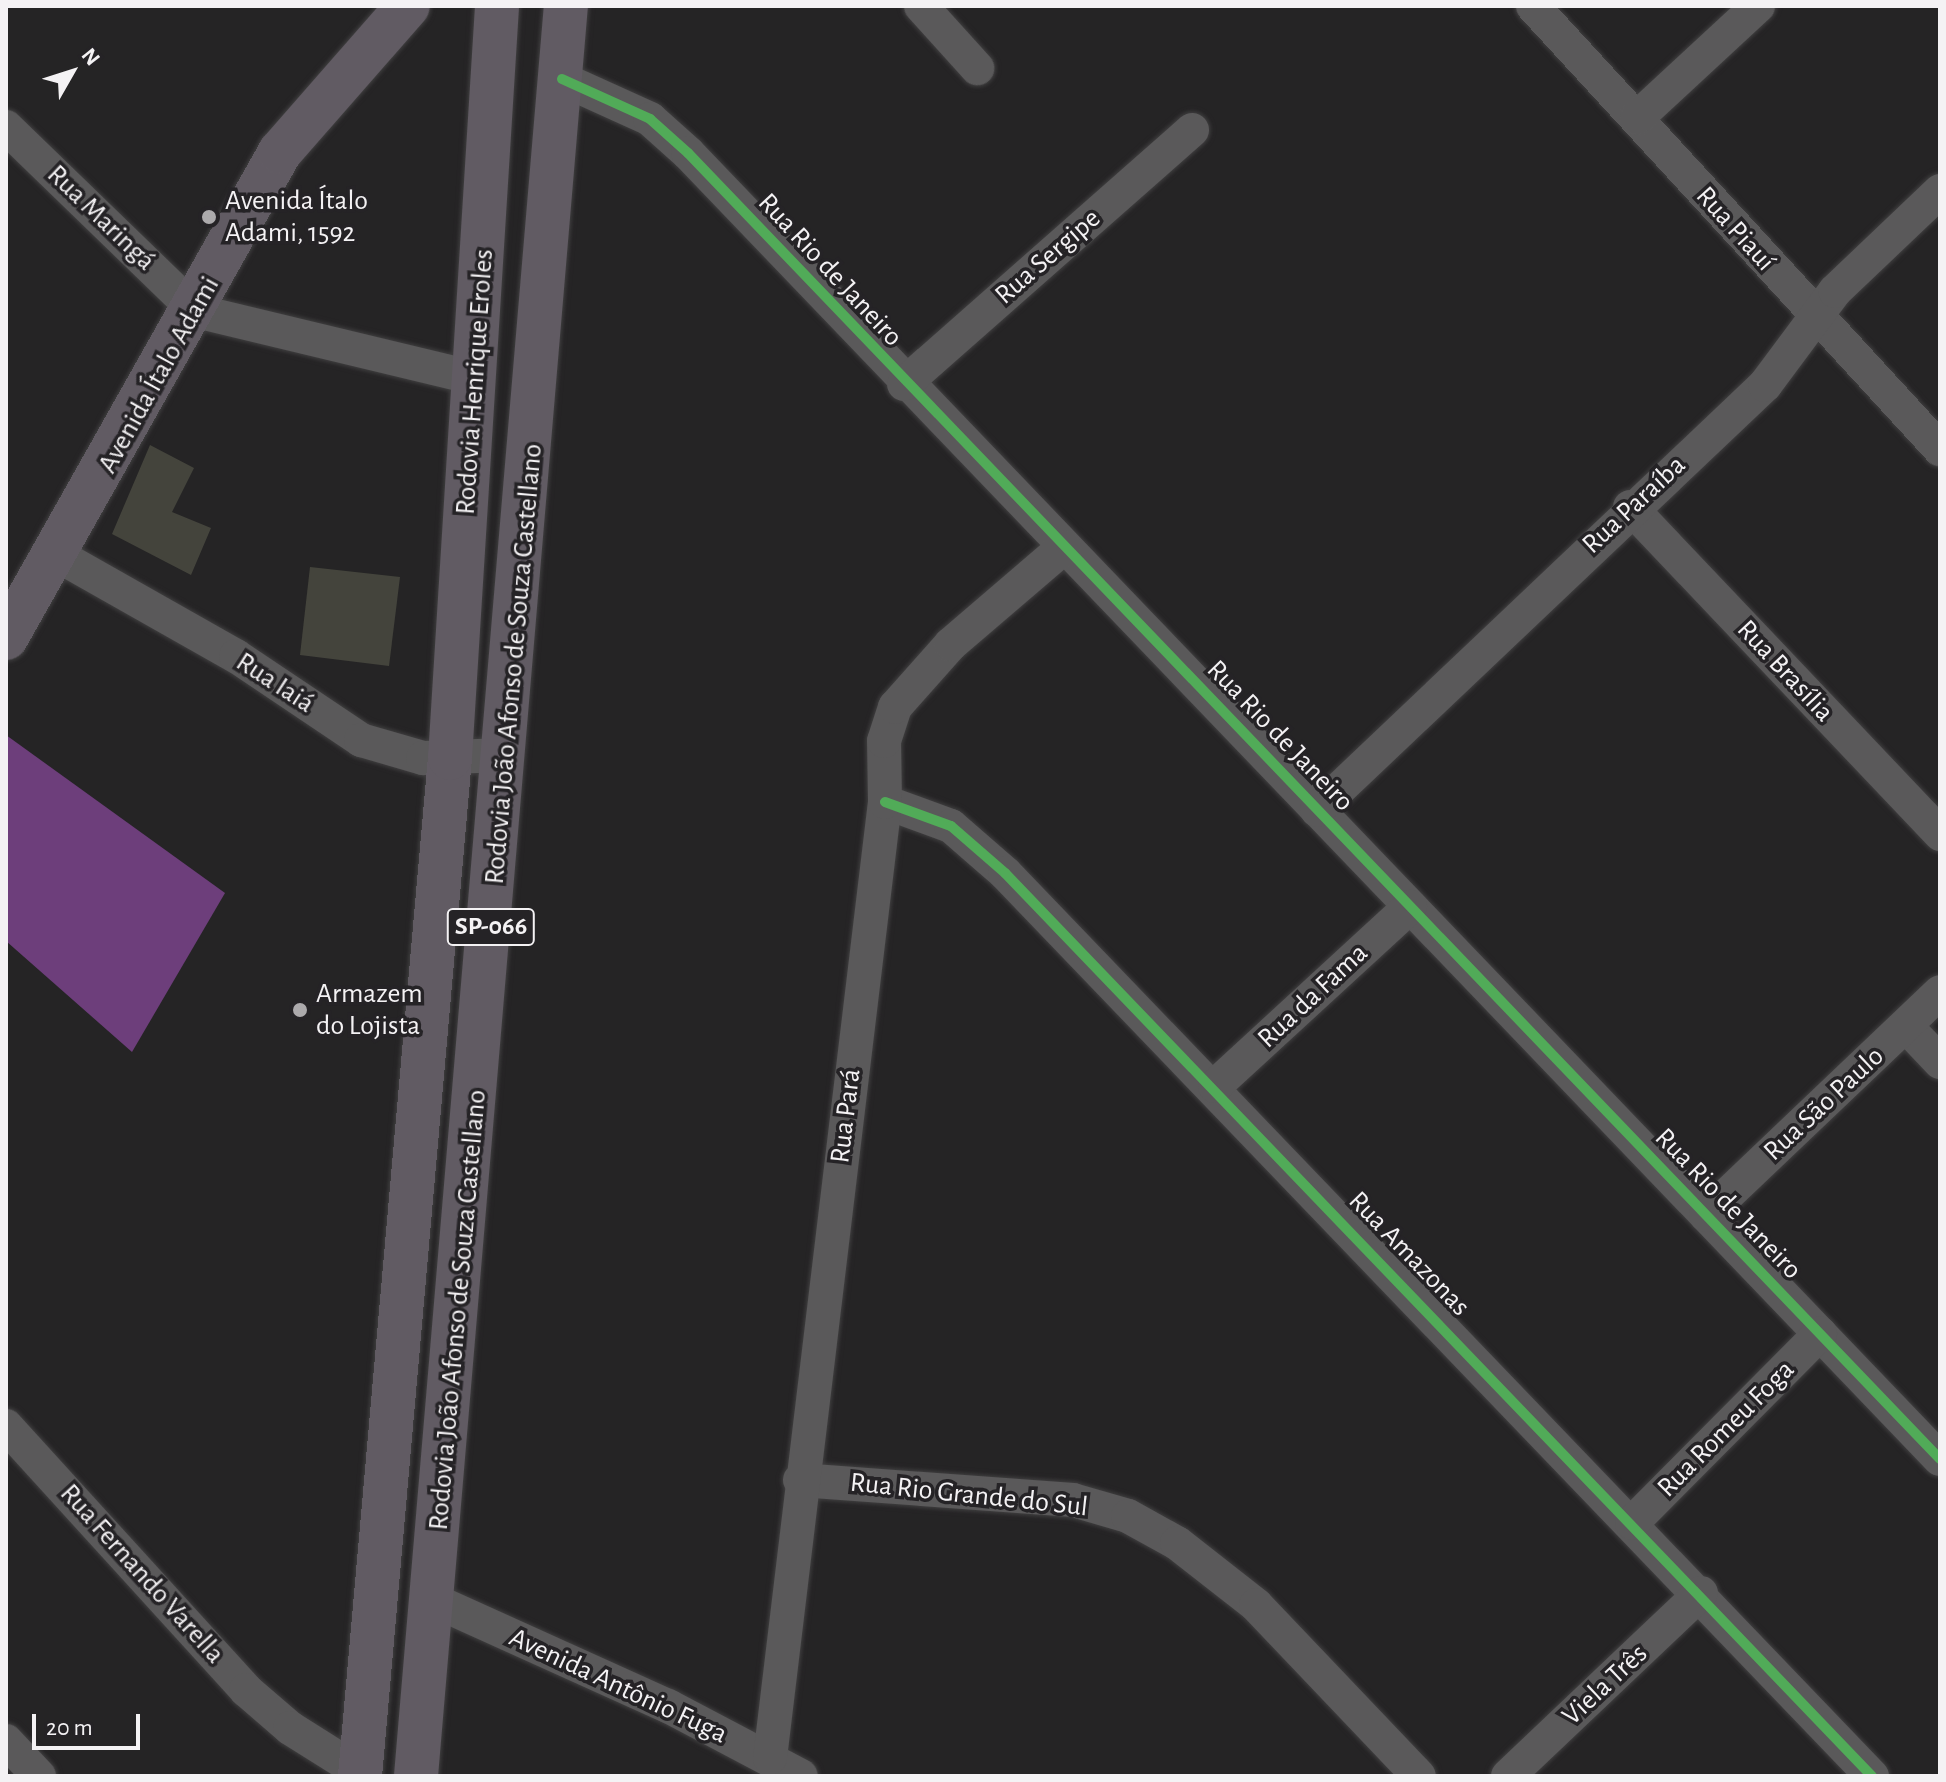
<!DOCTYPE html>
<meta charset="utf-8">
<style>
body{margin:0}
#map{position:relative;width:1946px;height:1782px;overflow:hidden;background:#252425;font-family:"Alegreya Sans",sans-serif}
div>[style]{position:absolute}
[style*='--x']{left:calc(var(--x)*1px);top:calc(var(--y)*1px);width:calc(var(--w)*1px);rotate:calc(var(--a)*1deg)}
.forest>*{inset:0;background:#6d3e7b}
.building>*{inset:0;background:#44443c}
.roads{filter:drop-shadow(0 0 2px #403f40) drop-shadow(0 0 2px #403f40)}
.minor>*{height:34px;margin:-17px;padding:0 17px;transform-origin:17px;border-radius:17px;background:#5a595a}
.major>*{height:44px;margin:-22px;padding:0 22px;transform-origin:22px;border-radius:22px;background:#615b63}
.cycleway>*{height:10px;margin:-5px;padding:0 5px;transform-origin:5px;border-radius:5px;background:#51ab58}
.dots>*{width:22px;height:22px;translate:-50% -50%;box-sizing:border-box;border:4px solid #252326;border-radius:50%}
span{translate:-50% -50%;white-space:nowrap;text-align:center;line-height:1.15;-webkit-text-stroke:7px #252326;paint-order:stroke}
.shield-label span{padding:2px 6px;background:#252326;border:2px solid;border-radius:6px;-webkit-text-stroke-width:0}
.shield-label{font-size:26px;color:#f4f2f4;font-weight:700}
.poi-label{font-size:28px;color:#f4f2f4}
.left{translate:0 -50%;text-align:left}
.street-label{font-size:28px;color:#f4f2f4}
.frame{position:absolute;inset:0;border:8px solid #f4f2f4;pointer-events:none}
.north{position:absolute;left:32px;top:32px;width:80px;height:80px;-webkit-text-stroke:6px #252326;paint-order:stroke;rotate:51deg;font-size:22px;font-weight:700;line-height:32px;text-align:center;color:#f4f2f4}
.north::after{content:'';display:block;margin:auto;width:28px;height:36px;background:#f4f2f4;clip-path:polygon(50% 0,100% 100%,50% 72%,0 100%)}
.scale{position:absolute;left:32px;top:1714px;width:108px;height:36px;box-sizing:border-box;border:4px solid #f4f2f4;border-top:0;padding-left:10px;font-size:24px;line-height:28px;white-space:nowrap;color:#f4f2f4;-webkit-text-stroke:6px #252326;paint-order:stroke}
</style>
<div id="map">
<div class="forest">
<i style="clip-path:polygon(6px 735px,225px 893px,132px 1052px,6px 941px)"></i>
</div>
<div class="building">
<i style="clip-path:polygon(150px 445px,194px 468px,172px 512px,211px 528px,191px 575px,112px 534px)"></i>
<i style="clip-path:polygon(310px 567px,400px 577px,389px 666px,300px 655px)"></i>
</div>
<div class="roads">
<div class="minor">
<i style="--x:921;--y:6;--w:84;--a:47.9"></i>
<i style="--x:1533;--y:6;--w:602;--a:47.43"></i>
<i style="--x:562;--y:79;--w:97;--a:24.4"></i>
<i style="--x:650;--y:119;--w:51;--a:41.8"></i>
<i style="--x:688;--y:153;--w:1809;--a:46.21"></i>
<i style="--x:1637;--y:118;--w:165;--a:-42.8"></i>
<i style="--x:6;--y:127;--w:264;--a:44.1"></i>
<i style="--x:196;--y:311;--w:288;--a:13.5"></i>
<i style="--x:904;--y:384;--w:384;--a:-41.4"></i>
<i style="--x:1630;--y:507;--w:451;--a:46.5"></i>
<i style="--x:59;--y:556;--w:203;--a:29.5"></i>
<i style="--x:236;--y:656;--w:151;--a:33.9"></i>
<i style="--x:361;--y:740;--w:65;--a:16.2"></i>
<i style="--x:423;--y:758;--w:82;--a:-2.1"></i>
<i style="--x:885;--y:802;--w:70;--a:20"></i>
<i style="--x:951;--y:826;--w:72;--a:41"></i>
<i style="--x:1005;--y:873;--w:1252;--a:46.17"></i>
<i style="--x:1317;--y:810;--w:618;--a:-43.49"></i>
<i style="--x:1765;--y:385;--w:117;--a:-53.3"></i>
<i style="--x:1835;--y:291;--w:145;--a:-43.6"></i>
<i style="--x:1906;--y:1026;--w:50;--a:46.6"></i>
<i style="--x:1215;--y:1086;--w:265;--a:-42.6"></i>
<i style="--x:1706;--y:1215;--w:323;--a:-43.6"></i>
<i style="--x:6;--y:1426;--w:357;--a:47.7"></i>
<i style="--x:246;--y:1690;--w:58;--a:40.8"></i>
<i style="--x:290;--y:1728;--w:83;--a:32.2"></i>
<i style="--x:800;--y:1480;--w:274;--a:4.2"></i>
<i style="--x:1073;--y:1500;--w:57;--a:16.2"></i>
<i style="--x:1128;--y:1516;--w:56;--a:28.9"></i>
<i style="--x:1177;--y:1543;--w:100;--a:38.1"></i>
<i style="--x:1256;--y:1605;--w:236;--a:46.4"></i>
<i style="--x:1632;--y:1523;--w:267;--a:-45.2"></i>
<i style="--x:433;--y:1600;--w:258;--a:24.3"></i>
<i style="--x:668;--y:1706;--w:150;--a:27.8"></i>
<i style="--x:6;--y:1741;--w:48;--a:46.7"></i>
<i style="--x:770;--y:1758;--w:963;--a:-83.14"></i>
<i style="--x:885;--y:802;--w:61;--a:-90.9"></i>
<i style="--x:884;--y:741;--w:36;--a:-72"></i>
<i style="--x:895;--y:707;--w:84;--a:-48.4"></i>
<i style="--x:951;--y:644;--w:149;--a:-40.6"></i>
<i style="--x:1508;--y:1776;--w:266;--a:-43.5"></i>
</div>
<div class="major">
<i style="--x:6;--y:638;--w:558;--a:-60.59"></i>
<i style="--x:280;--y:152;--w:194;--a:-48.8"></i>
<i style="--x:360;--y:1776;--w:1022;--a:-84.95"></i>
<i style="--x:450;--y:758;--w:753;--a:-86.42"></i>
<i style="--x:416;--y:1776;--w:1776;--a:-85.16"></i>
</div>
</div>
<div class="cycleway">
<i style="--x:562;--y:79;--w:97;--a:24.4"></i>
<i style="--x:650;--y:119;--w:51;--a:41.8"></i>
<i style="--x:688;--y:153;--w:1809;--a:46.21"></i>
<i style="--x:885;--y:802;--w:70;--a:20"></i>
<i style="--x:951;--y:826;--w:72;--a:41"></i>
<i style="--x:1005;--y:873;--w:1252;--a:46.17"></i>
</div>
<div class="dots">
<i style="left:209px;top:217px;background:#acaaac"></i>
<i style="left:300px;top:1010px;background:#acaaac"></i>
</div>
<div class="shield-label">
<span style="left:491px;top:927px">SP-066</span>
</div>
<div class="poi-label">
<span class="left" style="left:225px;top:217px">Avenida Ítalo<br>Adami, 1592</span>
<span class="left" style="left:316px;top:1010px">Armazem<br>do Lojista</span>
</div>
<div class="street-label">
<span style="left:101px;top:218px;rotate:44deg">Rua Maringá</span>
<span style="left:1735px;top:229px;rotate:48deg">Rua Piauí</span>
<span style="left:1048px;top:257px;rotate:-41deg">Rua Sergipe</span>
<span style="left:830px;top:270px;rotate:47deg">Rua Rio de Janeiro</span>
<span style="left:159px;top:375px;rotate:-61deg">Avenida Ítalo Adami</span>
<span style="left:475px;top:382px;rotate:-86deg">Rodovia Henrique Eroles</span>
<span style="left:1634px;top:505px;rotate:-43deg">Rua Paraíba</span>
<span style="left:514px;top:664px;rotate:-85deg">Rodovia João Afonso de Souza Castellano</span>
<span style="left:1785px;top:671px;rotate:47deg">Rua Brasília</span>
<span style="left:275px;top:683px;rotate:33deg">Rua Iaiá</span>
<span style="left:1280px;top:736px;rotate:46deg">Rua Rio de Janeiro</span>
<span style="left:1313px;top:996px;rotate:-43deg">Rua da Fama</span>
<span style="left:1824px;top:1104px;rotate:-43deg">Rua São Paulo</span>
<span style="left:846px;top:1116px;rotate:-83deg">Rua Pará</span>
<span style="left:1728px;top:1204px;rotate:46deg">Rua Rio de Janeiro</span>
<span style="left:1409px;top:1254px;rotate:46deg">Rua Amazonas</span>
<span style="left:458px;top:1310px;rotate:-85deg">Rodovia João Afonso de Souza Castellano</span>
<span style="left:1726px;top:1429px;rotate:-45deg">Rua Romeu Foga</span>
<span style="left:969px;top:1495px;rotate:6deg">Rua Rio Grande do Sul</span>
<span style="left:142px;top:1574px;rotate:48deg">Rua Fernando Varella</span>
<span style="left:1605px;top:1685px;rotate:-43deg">Viela Três</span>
<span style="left:618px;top:1686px;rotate:25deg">Avenida Antônio Fuga</span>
</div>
<div class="frame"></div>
<div class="north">N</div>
<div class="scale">20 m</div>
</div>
